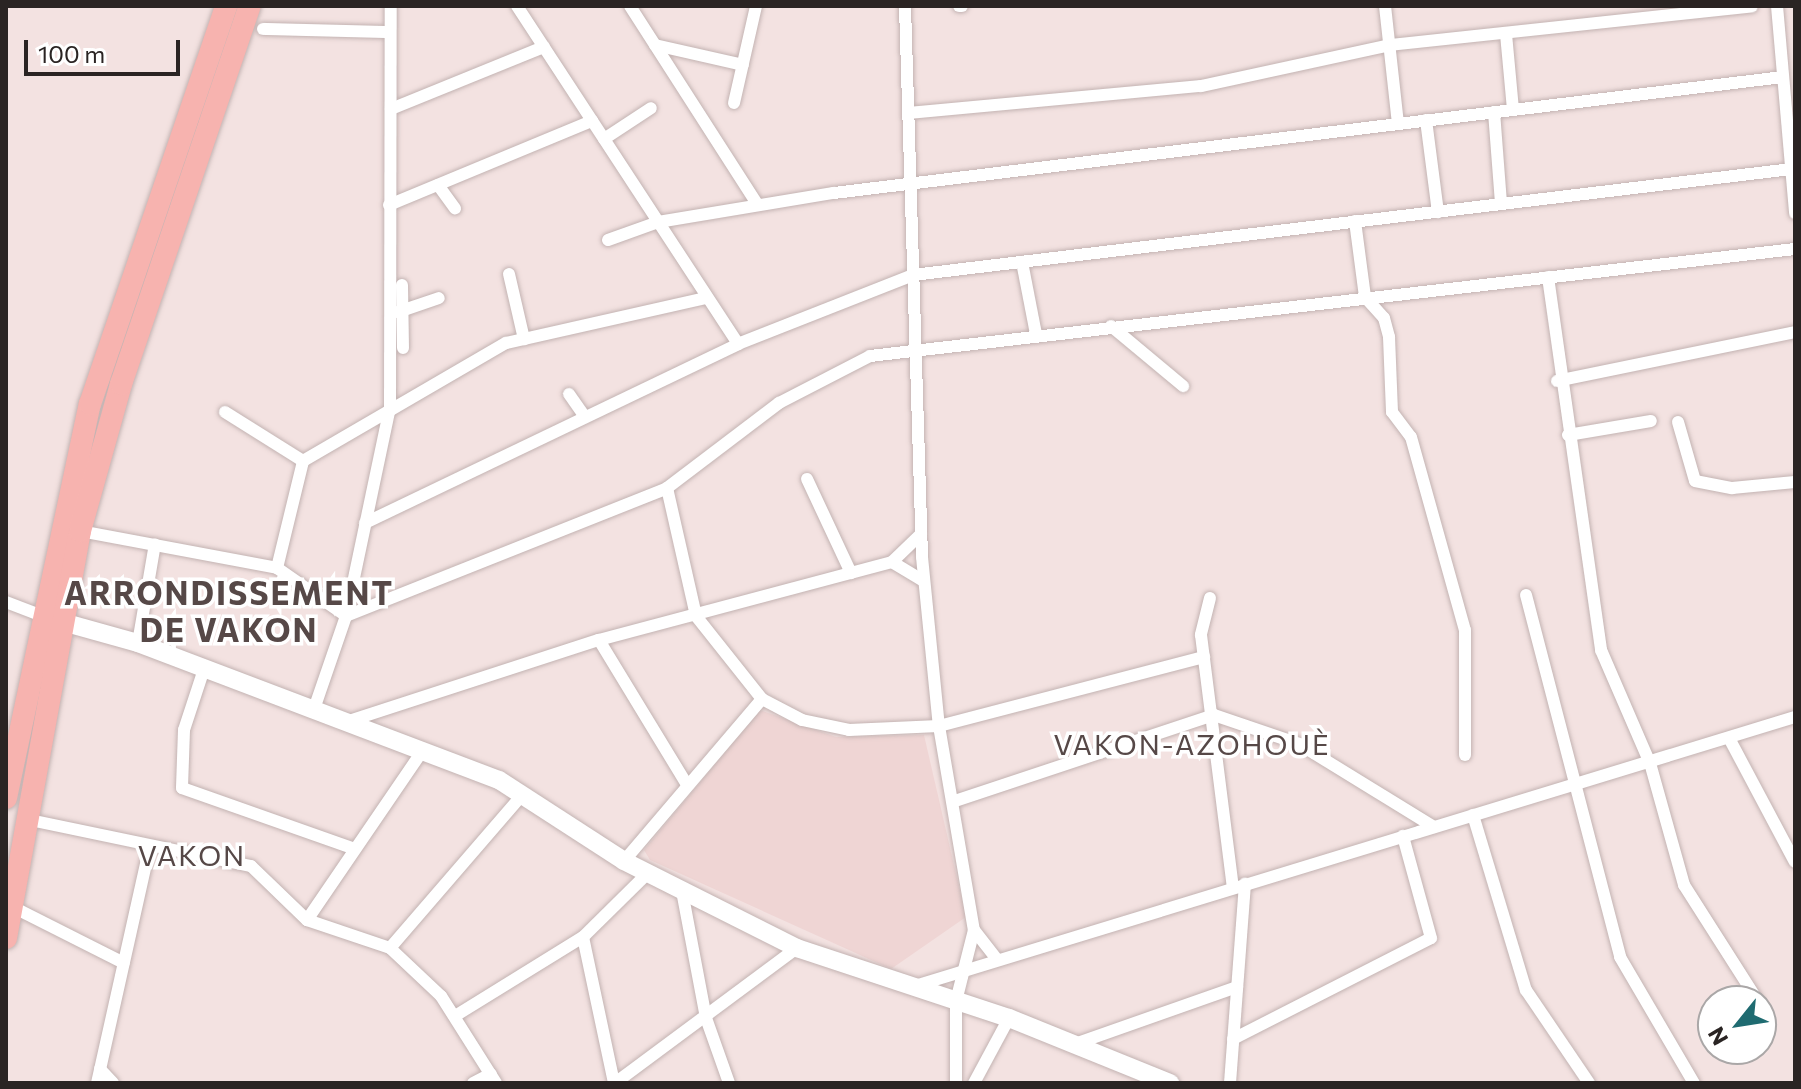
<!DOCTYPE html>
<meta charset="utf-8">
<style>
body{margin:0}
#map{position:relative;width:1801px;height:1089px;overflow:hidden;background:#f3e2e1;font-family:Commissioner,sans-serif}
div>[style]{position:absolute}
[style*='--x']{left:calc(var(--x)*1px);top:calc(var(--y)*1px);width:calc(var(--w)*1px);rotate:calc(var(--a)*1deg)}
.built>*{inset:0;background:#efd5d4}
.roads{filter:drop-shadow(0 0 2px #c3b3b2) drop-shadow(0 0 2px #c3b3b2)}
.street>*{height:12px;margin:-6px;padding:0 6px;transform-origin:6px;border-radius:6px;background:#fff}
.secondary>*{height:18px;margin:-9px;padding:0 9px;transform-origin:9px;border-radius:9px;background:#fff}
.highway>*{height:22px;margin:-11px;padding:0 11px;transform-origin:11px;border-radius:11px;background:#f7b3af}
span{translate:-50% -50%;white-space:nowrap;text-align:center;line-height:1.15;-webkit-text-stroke:7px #fff;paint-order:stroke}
.quarter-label{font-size:28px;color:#564847;letter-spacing:2px}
.district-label{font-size:32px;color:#564847;font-weight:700;letter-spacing:2px}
.frame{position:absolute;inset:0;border:8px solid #2a2423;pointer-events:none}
.north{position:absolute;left:1697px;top:985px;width:80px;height:80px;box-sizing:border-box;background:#fff;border:2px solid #aaa7a7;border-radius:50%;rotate:240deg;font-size:22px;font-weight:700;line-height:32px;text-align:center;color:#2a2423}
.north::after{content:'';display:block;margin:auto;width:28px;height:36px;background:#1f6b71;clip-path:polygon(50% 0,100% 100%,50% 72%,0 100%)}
.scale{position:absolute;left:24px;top:40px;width:156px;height:36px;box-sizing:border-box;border:4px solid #2a2423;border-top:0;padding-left:10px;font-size:24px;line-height:28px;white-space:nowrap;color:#2a2423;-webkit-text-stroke:6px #fff;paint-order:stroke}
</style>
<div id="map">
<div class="built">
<i style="clip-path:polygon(760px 710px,836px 737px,924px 735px,966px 917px,891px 969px,650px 860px,644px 850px)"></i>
</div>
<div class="roads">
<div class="street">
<i style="--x:517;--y:6;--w:404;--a:56.8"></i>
<i style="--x:630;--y:6;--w:235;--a:57.3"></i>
<i style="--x:905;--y:6;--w:551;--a:88.23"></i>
<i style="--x:922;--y:557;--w:170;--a:84.3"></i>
<i style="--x:939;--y:726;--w:207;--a:80.3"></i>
<i style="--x:974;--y:930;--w:73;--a:104.2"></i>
<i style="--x:956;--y:1001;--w:82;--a:90"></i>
<i style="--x:959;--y:6;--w:3;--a:0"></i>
<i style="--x:1385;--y:6;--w:118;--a:83.7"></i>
<i style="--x:1777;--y:6;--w:208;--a:85"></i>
<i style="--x:263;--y:29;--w:126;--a:1.4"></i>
<i style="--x:1506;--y:34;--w:75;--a:84.7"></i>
<i style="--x:655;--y:45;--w:90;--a:12.8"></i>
<i style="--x:734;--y:103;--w:99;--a:-77.2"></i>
<i style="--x:391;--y:109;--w:165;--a:-22.1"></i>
<i style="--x:1494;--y:112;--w:92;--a:85.6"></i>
<i style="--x:909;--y:113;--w:293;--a:-5.3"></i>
<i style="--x:1201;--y:86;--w:193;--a:-12.2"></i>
<i style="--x:1390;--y:45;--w:364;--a:-6.1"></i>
<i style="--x:1426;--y:120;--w:93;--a:82.6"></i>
<i style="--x:604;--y:139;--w:56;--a:-33.4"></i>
<i style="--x:438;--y:185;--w:29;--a:54"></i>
<i style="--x:389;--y:205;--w:220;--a:-22.5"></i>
<i style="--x:1355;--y:221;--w:77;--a:82.5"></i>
<i style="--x:1365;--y:297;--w:28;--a:48"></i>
<i style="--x:1384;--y:318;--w:20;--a:75"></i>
<i style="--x:1389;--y:337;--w:75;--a:87.7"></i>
<i style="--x:1392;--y:412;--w:31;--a:53"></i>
<i style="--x:1411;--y:437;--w:200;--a:74.4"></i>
<i style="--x:1465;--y:630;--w:125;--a:90"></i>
<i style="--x:608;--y:240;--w:53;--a:-19.8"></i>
<i style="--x:658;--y:222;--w:178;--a:-9.4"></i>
<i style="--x:834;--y:193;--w:956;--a:-6.97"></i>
<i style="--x:1022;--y:262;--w:73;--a:79"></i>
<i style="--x:509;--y:274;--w:67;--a:77"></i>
<i style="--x:1548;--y:277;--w:377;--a:81.9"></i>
<i style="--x:1601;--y:650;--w:123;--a:66.6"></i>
<i style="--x:1650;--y:763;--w:127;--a:74.4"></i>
<i style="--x:1684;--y:885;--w:138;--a:57.5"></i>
<i style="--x:402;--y:285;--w:63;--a:89.1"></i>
<i style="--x:398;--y:312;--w:43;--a:-18.9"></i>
<i style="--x:1111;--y:326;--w:94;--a:39.8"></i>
<i style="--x:1557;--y:381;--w:243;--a:-11.6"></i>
<i style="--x:569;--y:394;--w:28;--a:55"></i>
<i style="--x:225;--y:412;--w:92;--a:32.1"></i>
<i style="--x:1678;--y:422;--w:61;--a:73.9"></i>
<i style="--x:1695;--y:481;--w:38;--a:11"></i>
<i style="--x:1732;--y:488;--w:63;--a:-5.4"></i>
<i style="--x:1568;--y:435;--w:84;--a:-9.6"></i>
<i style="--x:807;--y:479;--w:104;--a:64.9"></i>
<i style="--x:667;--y:488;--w:131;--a:77.2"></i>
<i style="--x:696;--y:616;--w:106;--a:51.5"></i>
<i style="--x:762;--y:699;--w:45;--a:27.7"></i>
<i style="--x:802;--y:720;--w:48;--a:12"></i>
<i style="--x:849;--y:730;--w:90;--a:-2.5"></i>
<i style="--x:939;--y:726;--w:274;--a:-14.6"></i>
<i style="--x:365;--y:523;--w:414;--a:-25.6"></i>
<i style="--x:738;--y:344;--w:188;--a:-21.5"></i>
<i style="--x:913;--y:275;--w:884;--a:-6.88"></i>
<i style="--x:80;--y:531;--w:200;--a:10.6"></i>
<i style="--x:277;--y:568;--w:84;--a:34.8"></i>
<i style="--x:346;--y:616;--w:346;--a:-21.7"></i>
<i style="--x:667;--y:488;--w:141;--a:-37.2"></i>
<i style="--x:779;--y:403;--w:102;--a:-27.3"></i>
<i style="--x:870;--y:356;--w:931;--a:-6.6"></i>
<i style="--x:892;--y:562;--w:37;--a:31"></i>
<i style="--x:277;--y:568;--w:110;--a:-76.3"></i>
<i style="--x:303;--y:461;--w:235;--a:-30.2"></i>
<i style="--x:506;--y:343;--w:205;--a:-12.7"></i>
<i style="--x:1526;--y:595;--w:374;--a:75.4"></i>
<i style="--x:1620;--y:957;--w:146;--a:59.6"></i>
<i style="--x:1210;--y:598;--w:38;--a:104"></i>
<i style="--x:1201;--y:635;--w:255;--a:82.8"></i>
<i style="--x:6;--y:602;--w:39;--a:21"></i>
<i style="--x:599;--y:640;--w:167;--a:58.7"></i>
<i style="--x:138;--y:643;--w:100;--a:-80.3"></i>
<i style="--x:204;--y:669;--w:64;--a:108.2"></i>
<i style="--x:184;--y:730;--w:58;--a:92"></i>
<i style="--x:182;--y:788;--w:183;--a:19.4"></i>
<i style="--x:313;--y:712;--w:102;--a:-71"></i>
<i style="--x:346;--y:616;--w:214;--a:-78.1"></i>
<i style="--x:390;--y:407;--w:401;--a:-89.9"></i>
<i style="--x:346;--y:722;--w:266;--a:-18"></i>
<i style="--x:599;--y:640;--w:303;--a:-14.9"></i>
<i style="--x:892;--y:562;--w:40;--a:-44"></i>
<i style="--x:1729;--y:738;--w:140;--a:62"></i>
<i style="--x:955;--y:801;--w:273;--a:-18.4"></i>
<i style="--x:1214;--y:715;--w:90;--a:18.8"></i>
<i style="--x:1299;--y:744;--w:158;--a:31.6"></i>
<i style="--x:1473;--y:815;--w:183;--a:73.2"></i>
<i style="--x:1526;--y:990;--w:112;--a:55.9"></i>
<i style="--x:30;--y:820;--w:226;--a:11.8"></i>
<i style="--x:251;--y:866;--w:78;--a:44"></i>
<i style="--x:307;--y:920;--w:88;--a:18.6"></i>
<i style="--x:390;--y:948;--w:70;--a:43.3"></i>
<i style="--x:441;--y:996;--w:103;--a:57.7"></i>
<i style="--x:624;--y:861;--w:213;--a:-49.6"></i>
<i style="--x:682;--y:891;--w:129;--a:79.3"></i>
<i style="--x:706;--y:1018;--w:69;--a:70.5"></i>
<i style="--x:13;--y:907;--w:124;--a:26.8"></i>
<i style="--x:307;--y:920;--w:206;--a:-55.7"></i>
<i style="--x:974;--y:930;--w:37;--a:52"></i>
<i style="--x:583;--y:937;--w:149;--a:78"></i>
<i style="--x:390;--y:948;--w:203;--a:-49.2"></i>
<i style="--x:915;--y:986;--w:920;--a:-17"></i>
<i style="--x:455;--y:1016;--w:150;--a:-31.7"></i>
<i style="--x:583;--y:937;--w:91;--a:-44.6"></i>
<i style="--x:1233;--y:1039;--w:222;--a:-27"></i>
<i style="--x:1431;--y:938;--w:106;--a:-105.4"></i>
<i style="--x:1075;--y:1044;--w:172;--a:-19.4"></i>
<i style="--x:100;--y:1069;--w:19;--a:47"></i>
<i style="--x:97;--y:1083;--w:243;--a:-77.4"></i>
<i style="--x:473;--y:1083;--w:20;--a:-27"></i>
<i style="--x:615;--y:1083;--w:227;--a:-36.6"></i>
<i style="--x:974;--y:1083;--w:74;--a:-61.7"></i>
<i style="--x:1230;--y:1083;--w:200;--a:-85.7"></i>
</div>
<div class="secondary">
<i style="--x:52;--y:619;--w:89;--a:15.6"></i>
<i style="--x:138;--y:643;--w:386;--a:20.8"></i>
<i style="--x:499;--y:780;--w:149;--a:32.9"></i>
<i style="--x:624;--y:861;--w:194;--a:26.7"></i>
<i style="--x:797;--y:948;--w:223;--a:18.3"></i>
<i style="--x:1009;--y:1018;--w:174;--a:22"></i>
</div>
<div class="highway">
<i style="--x:6;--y:798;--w:403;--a:-78"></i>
<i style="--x:90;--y:404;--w:421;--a:-71.1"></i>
<i style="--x:6;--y:938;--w:414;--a:-79.7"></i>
<i style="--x:80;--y:531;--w:153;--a:-74.4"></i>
<i style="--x:121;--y:384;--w:399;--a:-71.2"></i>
</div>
</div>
<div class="quarter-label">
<span style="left:1192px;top:744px">VAKON-AZOHOUÈ</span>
<span style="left:192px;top:855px">VAKON</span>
</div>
<div class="district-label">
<span style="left:229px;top:611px">ARRONDISSEMENT<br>DE VAKON</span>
</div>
<div class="frame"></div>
<div class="north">N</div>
<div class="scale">100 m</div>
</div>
